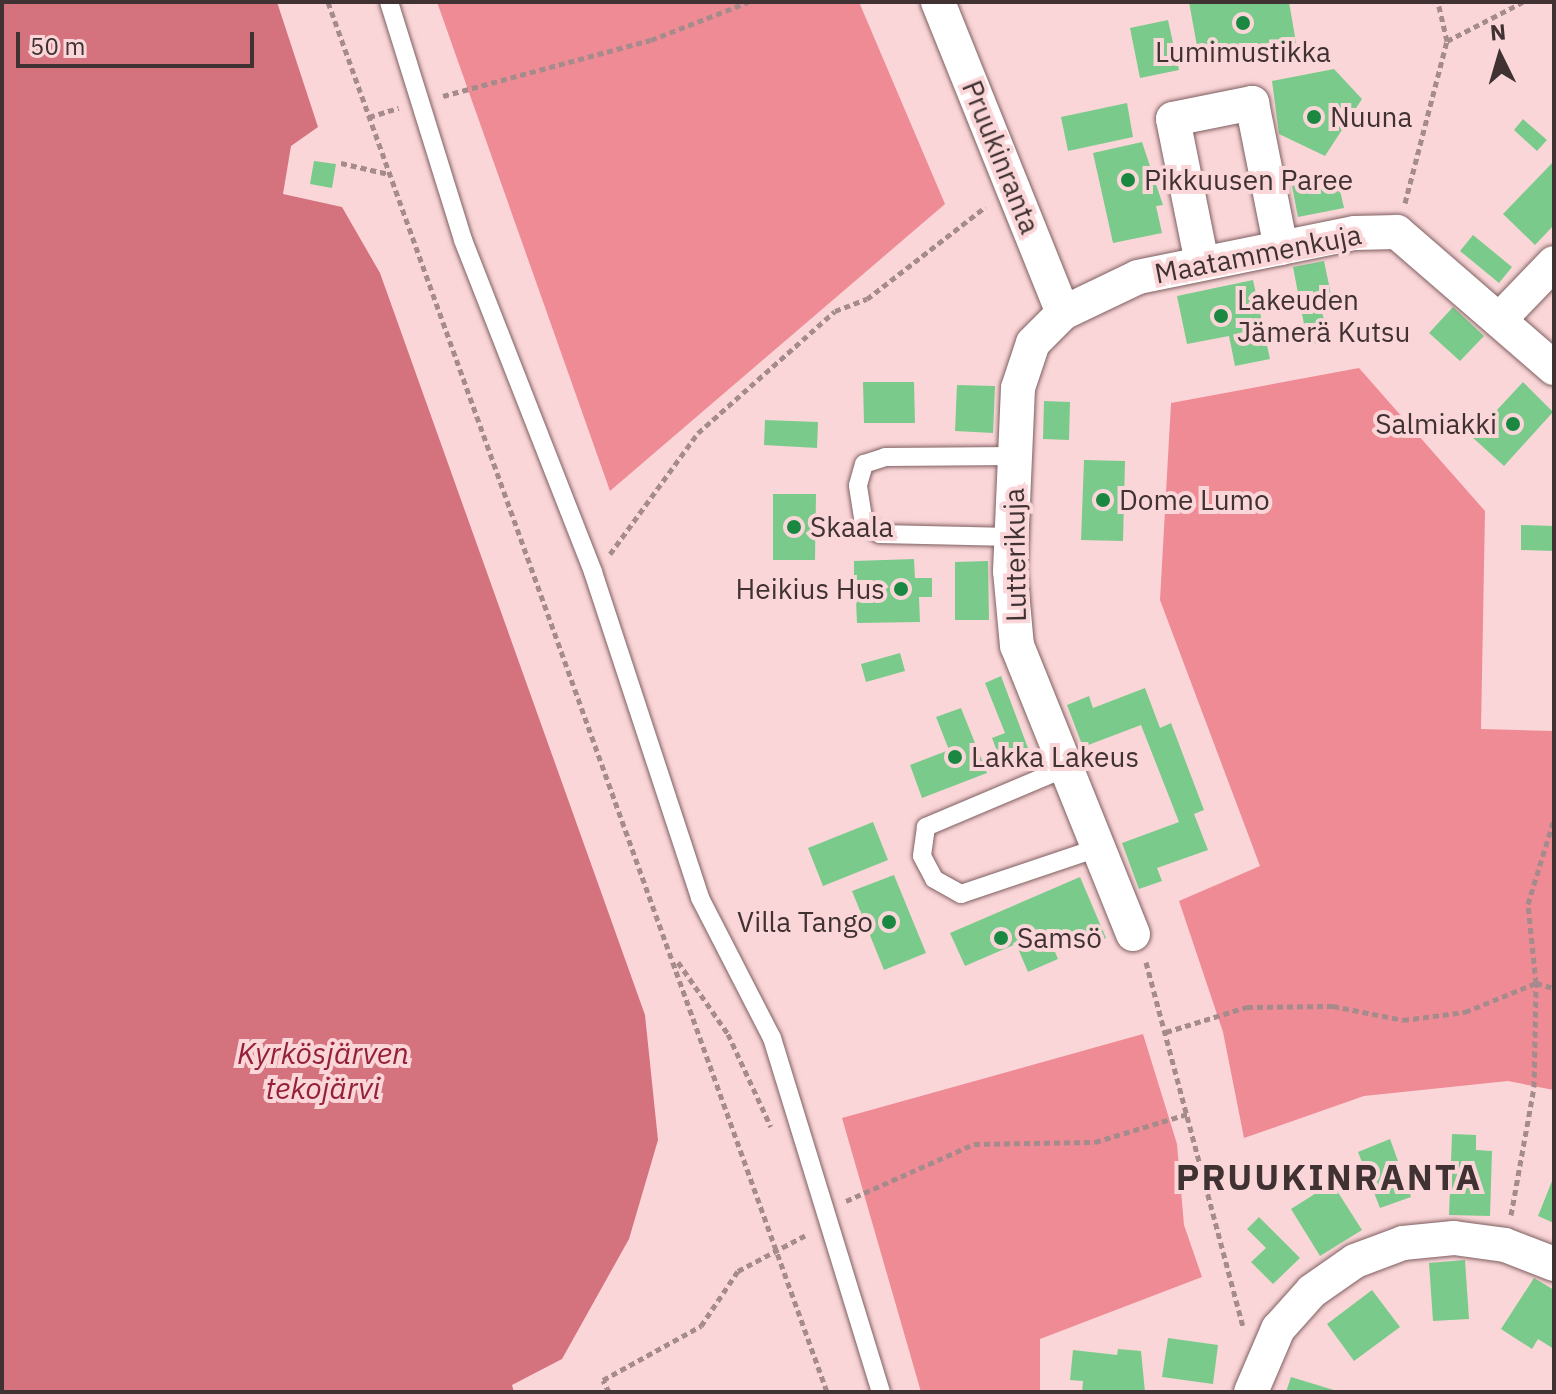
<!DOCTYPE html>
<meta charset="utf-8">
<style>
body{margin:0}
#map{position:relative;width:1556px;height:1394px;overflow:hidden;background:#fbd6d8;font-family:"IBM Plex Sans",sans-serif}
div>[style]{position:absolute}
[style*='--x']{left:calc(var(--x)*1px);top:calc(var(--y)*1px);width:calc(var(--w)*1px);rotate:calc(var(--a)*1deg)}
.forest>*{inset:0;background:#ef8b95}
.water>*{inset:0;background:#d4737d}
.building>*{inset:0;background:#7acb8b}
.path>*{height:5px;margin-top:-2.5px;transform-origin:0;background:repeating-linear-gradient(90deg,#a58b8c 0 6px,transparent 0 10px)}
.roads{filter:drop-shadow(0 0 2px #7e5f61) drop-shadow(0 0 2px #7e5f61)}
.service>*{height:18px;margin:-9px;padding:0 9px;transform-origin:9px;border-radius:9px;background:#fff}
.minor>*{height:34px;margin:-17px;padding:0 17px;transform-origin:17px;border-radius:17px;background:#fff}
.dots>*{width:22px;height:22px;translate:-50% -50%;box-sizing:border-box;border:4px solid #fbd6d8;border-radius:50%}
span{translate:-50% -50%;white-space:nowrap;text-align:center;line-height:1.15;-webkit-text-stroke:8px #fbd6d8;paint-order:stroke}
.poi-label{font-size:28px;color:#403233}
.left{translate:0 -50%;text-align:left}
.right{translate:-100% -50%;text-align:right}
.street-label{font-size:28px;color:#403233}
.water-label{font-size:30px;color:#952039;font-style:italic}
.district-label{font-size:36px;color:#403233;font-weight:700;letter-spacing:2px}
.frame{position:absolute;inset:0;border:4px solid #403233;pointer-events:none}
.north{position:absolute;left:1460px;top:16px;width:80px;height:80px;-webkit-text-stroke:6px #fbd6d8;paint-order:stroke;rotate:355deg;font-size:22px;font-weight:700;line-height:32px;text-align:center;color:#403233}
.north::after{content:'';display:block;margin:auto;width:28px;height:36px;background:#403233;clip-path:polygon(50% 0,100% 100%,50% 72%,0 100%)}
.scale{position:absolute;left:16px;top:32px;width:238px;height:36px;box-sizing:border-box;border:4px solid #403233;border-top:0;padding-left:10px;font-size:24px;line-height:28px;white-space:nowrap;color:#403233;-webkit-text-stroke:6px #fbd6d8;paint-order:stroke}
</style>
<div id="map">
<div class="forest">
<i style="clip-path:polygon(437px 2px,859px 2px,945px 204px,610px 491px)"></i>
<i style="clip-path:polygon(1359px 368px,1485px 511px,1481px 729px,1554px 731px,1554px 1090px,1508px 1081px,1364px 1096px,1244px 1138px,1223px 1032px,1179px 901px,1260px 866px,1160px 600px,1171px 403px)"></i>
<i style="clip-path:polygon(1143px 1034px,1177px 1144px,1184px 1225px,1202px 1277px,1040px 1339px,1040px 1392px,921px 1392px,842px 1118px)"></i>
</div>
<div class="water">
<i style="clip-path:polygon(2px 2px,277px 2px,318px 127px,291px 146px,283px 194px,342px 207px,380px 273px,645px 1015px,658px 1140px,629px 1239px,562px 1359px,512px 1385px,514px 1392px,2px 1392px)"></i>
</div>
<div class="building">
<i style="clip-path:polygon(1189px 2px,1289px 2px,1297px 48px,1214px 64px,1210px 44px,1197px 46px)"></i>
<i style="clip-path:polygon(1168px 20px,1179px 70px,1140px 78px,1130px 28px)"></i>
<i style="clip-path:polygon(1334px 69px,1362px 99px,1325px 156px,1279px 134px,1272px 81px)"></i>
<i style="clip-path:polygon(1127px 103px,1133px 137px,1068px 151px,1061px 117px)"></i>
<i style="clip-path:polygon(1523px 119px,1547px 140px,1537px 151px,1514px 130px)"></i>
<i style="clip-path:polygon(1142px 142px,1163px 205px,1156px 206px,1162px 233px,1113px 243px,1093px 153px)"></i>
<i style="clip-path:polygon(314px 161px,336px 164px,332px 188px,310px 184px)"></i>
<i style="clip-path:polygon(1554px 161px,1554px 225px,1535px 245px,1503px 214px)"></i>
<i style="clip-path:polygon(1337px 177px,1344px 208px,1298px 217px,1292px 186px)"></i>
<i style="clip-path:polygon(1473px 235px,1512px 267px,1499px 283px,1460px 251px)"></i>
<i style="clip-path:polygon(1324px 261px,1333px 304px,1321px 306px,1328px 341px,1308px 345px,1293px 267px)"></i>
<i style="clip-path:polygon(1253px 280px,1270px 359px,1235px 366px,1229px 336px,1187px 344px,1177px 296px)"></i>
<i style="clip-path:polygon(1453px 307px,1484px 336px,1460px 361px,1429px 333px)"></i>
<i style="clip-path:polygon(863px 382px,914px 382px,915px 423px,864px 423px)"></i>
<i style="clip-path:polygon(1523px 382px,1553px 412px,1504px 466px,1472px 437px)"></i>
<i style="clip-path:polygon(957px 385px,995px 386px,993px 433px,955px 431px)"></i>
<i style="clip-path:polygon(1044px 401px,1070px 402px,1069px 440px,1043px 439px)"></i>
<i style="clip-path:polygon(765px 420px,818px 422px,817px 448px,764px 445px)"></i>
<i style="clip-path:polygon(1084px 460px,1125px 461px,1123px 541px,1081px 540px)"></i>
<i style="clip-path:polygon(773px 494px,816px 494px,815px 560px,773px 560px)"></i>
<i style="clip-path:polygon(1521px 525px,1554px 526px,1554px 551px,1521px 550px)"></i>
<i style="clip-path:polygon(914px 559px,915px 578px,932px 578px,932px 597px,919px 597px,920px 622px,857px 623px,856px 601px,869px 600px,869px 581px,854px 582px,854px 561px)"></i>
<i style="clip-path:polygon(988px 561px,989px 620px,955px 620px,955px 562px)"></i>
<i style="clip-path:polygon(900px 653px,905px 671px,866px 682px,861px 664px)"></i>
<i style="clip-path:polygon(1001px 676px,1031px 756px,1003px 767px,992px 738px,1005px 733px,985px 683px)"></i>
<i style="clip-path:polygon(1145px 688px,1160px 728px,1171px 723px,1204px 810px,1194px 814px,1208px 850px,1157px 868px,1162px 881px,1139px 889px,1122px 843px,1179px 822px,1141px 725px,1083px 747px,1067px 705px,1089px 696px,1093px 708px)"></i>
<i style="clip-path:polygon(961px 708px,987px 773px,922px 798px,910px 765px,949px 750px,936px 717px)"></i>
<i style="clip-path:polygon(873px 822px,888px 860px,823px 886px,808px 848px)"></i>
<i style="clip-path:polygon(894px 875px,926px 953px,884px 970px,852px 891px)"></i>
<i style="clip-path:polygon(1080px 877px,1106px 938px,1079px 949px,1073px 936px,1052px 945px,1058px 959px,1028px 972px,1016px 944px,965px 966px,950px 933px)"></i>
<i style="clip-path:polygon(1452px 1134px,1476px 1135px,1476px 1150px,1492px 1151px,1490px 1216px,1449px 1215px)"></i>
<i style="clip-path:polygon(1390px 1139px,1411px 1197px,1380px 1208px,1358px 1152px)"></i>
<i style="clip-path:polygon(1554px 1176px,1554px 1223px,1538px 1216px)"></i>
<i style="clip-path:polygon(1332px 1183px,1362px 1230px,1320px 1256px,1291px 1209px)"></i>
<i style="clip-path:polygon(1259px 1217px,1300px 1258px,1273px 1284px,1251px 1262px,1266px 1248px,1247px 1229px)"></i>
<i style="clip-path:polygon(1465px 1260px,1469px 1319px,1433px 1321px,1429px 1263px)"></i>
<i style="clip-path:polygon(1534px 1278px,1554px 1290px,1554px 1349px,1538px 1339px,1532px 1349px,1501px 1329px)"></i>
<i style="clip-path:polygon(1372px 1290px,1400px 1327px,1354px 1361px,1327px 1324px)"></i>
<i style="clip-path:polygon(1168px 1338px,1218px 1345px,1213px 1384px,1162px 1377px)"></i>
<i style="clip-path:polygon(1118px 1349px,1141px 1351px,1145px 1392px,1082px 1392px,1083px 1381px,1070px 1380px,1073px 1350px,1117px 1355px)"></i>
<i style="clip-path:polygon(1291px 1377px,1337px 1391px,1337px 1392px,1286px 1392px)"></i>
</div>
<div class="path">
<i style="--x:328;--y:2;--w:1477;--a:70.25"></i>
<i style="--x:1447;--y:41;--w:85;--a:-27.2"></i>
<i style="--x:443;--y:96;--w:215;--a:-15.1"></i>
<i style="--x:651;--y:40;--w:104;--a:-21.4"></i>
<i style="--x:369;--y:117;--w:31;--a:-17"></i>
<i style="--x:341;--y:163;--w:49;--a:12.9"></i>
<i style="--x:1405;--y:203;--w:167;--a:-75.5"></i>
<i style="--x:1447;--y:41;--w:40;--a:-103"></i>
<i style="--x:610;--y:554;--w:150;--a:-54"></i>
<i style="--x:698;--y:433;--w:183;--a:-41.7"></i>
<i style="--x:835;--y:311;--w:34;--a:-21"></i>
<i style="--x:867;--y:299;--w:150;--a:-37.9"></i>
<i style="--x:678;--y:962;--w:88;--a:55.2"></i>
<i style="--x:728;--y:1034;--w:102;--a:65.2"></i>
<i style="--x:1146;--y:962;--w:378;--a:75.1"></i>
<i style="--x:1166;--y:1032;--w:85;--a:-17.2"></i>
<i style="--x:1247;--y:1007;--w:86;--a:-0.7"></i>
<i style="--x:1333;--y:1006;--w:71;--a:11.3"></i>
<i style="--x:1403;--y:1020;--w:63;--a:-7.4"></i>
<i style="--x:1465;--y:1012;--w:77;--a:-22.2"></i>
<i style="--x:1536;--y:983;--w:19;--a:16"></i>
<i style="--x:846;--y:1201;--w:140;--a:-24"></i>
<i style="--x:974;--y:1144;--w:121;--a:-0.9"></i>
<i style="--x:1095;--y:1142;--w:97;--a:-16.8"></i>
<i style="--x:1511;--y:1215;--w:130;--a:-79.8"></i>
<i style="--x:1534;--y:1087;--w:104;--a:-88.9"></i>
<i style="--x:1536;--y:983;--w:79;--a:-95.8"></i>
<i style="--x:1528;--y:904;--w:89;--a:-73"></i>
<i style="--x:609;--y:1392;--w:13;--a:-117"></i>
<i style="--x:603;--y:1380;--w:112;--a:-28.9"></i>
<i style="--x:701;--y:1326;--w:66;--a:-56.1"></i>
<i style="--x:738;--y:1271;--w:79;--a:-27.9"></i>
</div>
<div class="roads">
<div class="service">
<i style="--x:389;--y:2;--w:249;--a:72.7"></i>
<i style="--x:463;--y:240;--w:357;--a:68.6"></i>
<i style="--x:593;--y:572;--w:343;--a:71.8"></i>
<i style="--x:700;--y:898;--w:157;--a:62.8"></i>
<i style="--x:772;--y:1038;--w:370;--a:72.9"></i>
<i style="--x:1012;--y:537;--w:132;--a:-178.7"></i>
<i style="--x:880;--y:534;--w:19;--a:-148"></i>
<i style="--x:864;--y:524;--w:39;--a:-99"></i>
<i style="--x:858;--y:485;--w:22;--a:-74"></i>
<i style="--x:864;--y:464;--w:22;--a:-18"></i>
<i style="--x:885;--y:457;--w:130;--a:-0.4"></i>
<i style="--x:1063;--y:769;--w:149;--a:157.1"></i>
<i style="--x:926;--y:827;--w:29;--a:98"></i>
<i style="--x:922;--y:856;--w:26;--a:62"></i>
<i style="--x:934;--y:879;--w:31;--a:29"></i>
<i style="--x:961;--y:894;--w:145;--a:-18.6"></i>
</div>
<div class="minor">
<i style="--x:938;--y:2;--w:335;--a:68.1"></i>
<i style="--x:1202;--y:263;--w:147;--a:-101.4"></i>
<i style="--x:1173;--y:119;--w:81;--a:-11.4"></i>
<i style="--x:1252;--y:103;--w:148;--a:78.7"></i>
<i style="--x:1501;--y:318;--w:76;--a:-46.1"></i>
<i style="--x:1133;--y:934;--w:310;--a:-111.9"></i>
<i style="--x:1017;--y:646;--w:75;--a:-95.3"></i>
<i style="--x:1010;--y:571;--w:183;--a:-87.5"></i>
<i style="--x:1018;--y:388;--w:47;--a:-71.6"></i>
<i style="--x:1033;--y:343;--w:42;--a:-45"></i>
<i style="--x:1063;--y:313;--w:83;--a:-25.6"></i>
<i style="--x:1138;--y:277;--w:220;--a:-11.5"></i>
<i style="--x:1354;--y:233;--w:43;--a:-1.3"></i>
<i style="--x:1397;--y:232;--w:208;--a:40.9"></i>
<i style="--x:1251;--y:1392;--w:69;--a:-66.8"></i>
<i style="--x:1278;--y:1329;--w:51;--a:-48.2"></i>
<i style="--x:1312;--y:1291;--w:52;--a:-34.9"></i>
<i style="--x:1355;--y:1261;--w:51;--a:-20.6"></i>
<i style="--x:1403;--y:1243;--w:51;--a:-5.6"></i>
<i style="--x:1454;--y:1238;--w:51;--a:7.8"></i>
<i style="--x:1505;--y:1245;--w:53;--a:21.2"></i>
</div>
</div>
<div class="dots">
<i style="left:1243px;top:23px;background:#1a8840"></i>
<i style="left:1314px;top:117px;background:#1a8840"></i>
<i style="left:1128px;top:180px;background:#1a8840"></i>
<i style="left:1221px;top:316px;background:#1a8840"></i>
<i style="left:1513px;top:424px;background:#1a8840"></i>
<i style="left:1103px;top:500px;background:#1a8840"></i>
<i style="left:794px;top:527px;background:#1a8840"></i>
<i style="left:901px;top:589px;background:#1a8840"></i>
<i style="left:955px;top:757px;background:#1a8840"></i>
<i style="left:889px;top:922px;background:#1a8840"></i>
<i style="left:1001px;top:938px;background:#1a8840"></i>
</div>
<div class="poi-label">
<span style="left:1243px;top:52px">Lumimustikka</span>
<span class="left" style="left:1330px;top:117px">Nuuna</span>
<span class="left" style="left:1144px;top:180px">Pikkuusen Paree</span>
<span class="left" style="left:1237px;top:316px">Lakeuden<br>Jämerä Kutsu</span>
<span class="right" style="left:1497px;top:424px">Salmiakki</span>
<span class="left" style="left:1119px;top:500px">Dome Lumo</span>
<span class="left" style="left:810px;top:527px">Skaala</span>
<span class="right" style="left:885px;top:589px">Heikius Hus</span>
<span class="left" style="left:971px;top:757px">Lakka Lakeus</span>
<span class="right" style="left:873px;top:922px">Villa Tango</span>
<span class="left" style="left:1017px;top:938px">Samsö</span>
</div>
<div class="street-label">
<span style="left:1001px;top:157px;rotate:68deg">Pruukinranta</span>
<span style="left:1258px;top:254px;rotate:-11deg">Maatammenkuja</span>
<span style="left:1015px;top:555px;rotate:-91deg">Lutterikuja</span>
</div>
<div class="water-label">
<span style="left:323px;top:1070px">Kyrkösjärven<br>tekojärvi</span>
</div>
<div class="district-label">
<span style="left:1329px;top:1177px">PRUUKINRANTA</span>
</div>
<div class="frame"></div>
<div class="north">N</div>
<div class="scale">50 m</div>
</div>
